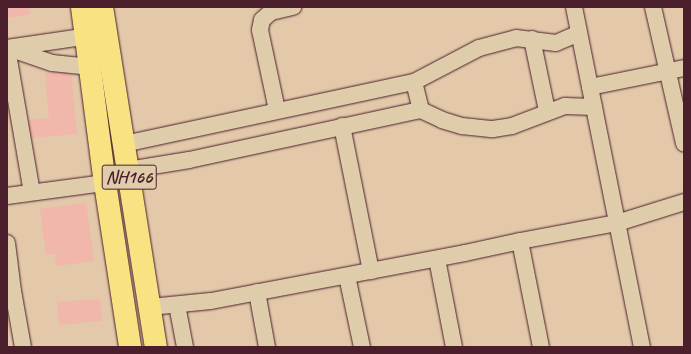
<!DOCTYPE html>
<style>
body{margin:0}
#map{position:relative;width:691px;height:354px;overflow:hidden;background:#e3c8aa;font-family:Caveat,sans-serif}
div>[style]{position:absolute}
[style*='--x']{left:calc(var(--x)*1px);top:calc(var(--y)*1px);width:calc(var(--w)*1px);rotate:calc(var(--a)*1deg)}
.building>*{inset:0;background:#f1b7ab}
.roads{filter:drop-shadow(0 0 1px #4a1f2b) drop-shadow(0 0 1px #4a1f2b)}
.minor>*{height:16px;margin:-8px;padding:0 8px;transform-origin:8px;border-radius:8px;background:#dfccaa}
.highway>*{height:22px;margin:-11px;padding:0 11px;transform-origin:11px;border-radius:11px;background:#f8e281}
span{translate:-50% -50%;white-space:nowrap;text-align:center;line-height:1.15;-webkit-text-stroke:4px #dfccaa;paint-order:stroke}
.shield-label span{padding:1px 3px;background:#dfccaa;border:1px solid;border-radius:3px;-webkit-text-stroke-width:0}
.shield-label{font-size:18px;color:#4a1f2b;font-weight:700}
.frame{position:absolute;inset:0;border:8px solid #4a1f2b;pointer-events:none}
</style>
<div id="map">
<div class="building">
<i style="clip-path:polygon(7px 7px,29px 7px,31px 14px,9px 18px)"></i>
<i style="clip-path:polygon(71px 71px,77px 134px,27px 138px,25px 120px,49px 118px,45px 73px)"></i>
<i style="clip-path:polygon(86px 203px,94px 261px,56px 266px,55px 254px,46px 255px,40px 209px)"></i>
<i style="clip-path:polygon(100px 299px,102px 321px,59px 325px,57px 302px)"></i>
</div>
<div class="roads">
<div class="minor">
<i style="--x:574;--y:7;--w:347;--a:78.7"></i>
<i style="--x:653;--y:7;--w:140;--a:77.2"></i>
<i style="--x:532;--y:39;--w:74;--a:78.2"></i>
<i style="--x:7;--y:48;--w:146;--a:80.2"></i>
<i style="--x:7;--y:48;--w:90;--a:-8.3"></i>
<i style="--x:11;--y:49;--w:43;--a:18.9"></i>
<i style="--x:52;--y:63;--w:39;--a:6"></i>
<i style="--x:414;--y:82;--w:29;--a:76"></i>
<i style="--x:590;--y:87;--w:96;--a:-11.4"></i>
<i style="--x:277;--y:110;--w:82;--a:-102"></i>
<i style="--x:260;--y:30;--w:10;--a:-79"></i>
<i style="--x:262;--y:20;--w:12;--a:-42"></i>
<i style="--x:271;--y:12;--w:23;--a:-13"></i>
<i style="--x:342;--y:126;--w:148;--a:78.7"></i>
<i style="--x:124;--y:144;--w:297;--a:-12.1"></i>
<i style="--x:414;--y:82;--w:73;--a:-27.6"></i>
<i style="--x:479;--y:48;--w:38;--a:-15"></i>
<i style="--x:516;--y:38;--w:40;--a:7.1"></i>
<i style="--x:556;--y:43;--w:25;--a:-23"></i>
<i style="--x:128;--y:170;--w:62;--a:-9.3"></i>
<i style="--x:189;--y:160;--w:237;--a:-12.2"></i>
<i style="--x:421;--y:110;--w:23;--a:25"></i>
<i style="--x:442;--y:120;--w:21;--a:17"></i>
<i style="--x:462;--y:126;--w:31;--a:6"></i>
<i style="--x:493;--y:129;--w:19;--a:-9"></i>
<i style="--x:512;--y:126;--w:57;--a:-20.7"></i>
<i style="--x:565;--y:106;--w:29;--a:2"></i>
<i style="--x:7;--y:196;--w:99;--a:-7.6"></i>
<i style="--x:520;--y:241;--w:108;--a:78.8"></i>
<i style="--x:7;--y:243;--w:48;--a:82.9"></i>
<i style="--x:13;--y:291;--w:57;--a:79.9"></i>
<i style="--x:437;--y:259;--w:90;--a:79.1"></i>
<i style="--x:347;--y:276;--w:73;--a:78.1"></i>
<i style="--x:257;--y:292;--w:56;--a:79.7"></i>
<i style="--x:177;--y:305;--w:43;--a:79.2"></i>
<i style="--x:150;--y:307;--w:61;--a:-5.6"></i>
<i style="--x:211;--y:301;--w:258;--a:-10.7"></i>
<i style="--x:465;--y:253;--w:56;--a:-12.3"></i>
<i style="--x:520;--y:241;--w:99;--a:-10.5"></i>
<i style="--x:617;--y:223;--w:70;--a:-17.4"></i>
</div>
<div class="highway">
<i style="--x:82;--y:7;--w:177;--a:82.6"></i>
<i style="--x:105;--y:183;--w:166;--a:81.3"></i>
<i style="--x:102;--y:7;--w:344;--a:81"></i>
</div>
</div>
<div class="shield-label">
<span style="left:129px;top:177px">NH166</span>
</div>
<div class="frame"></div>
</div>
